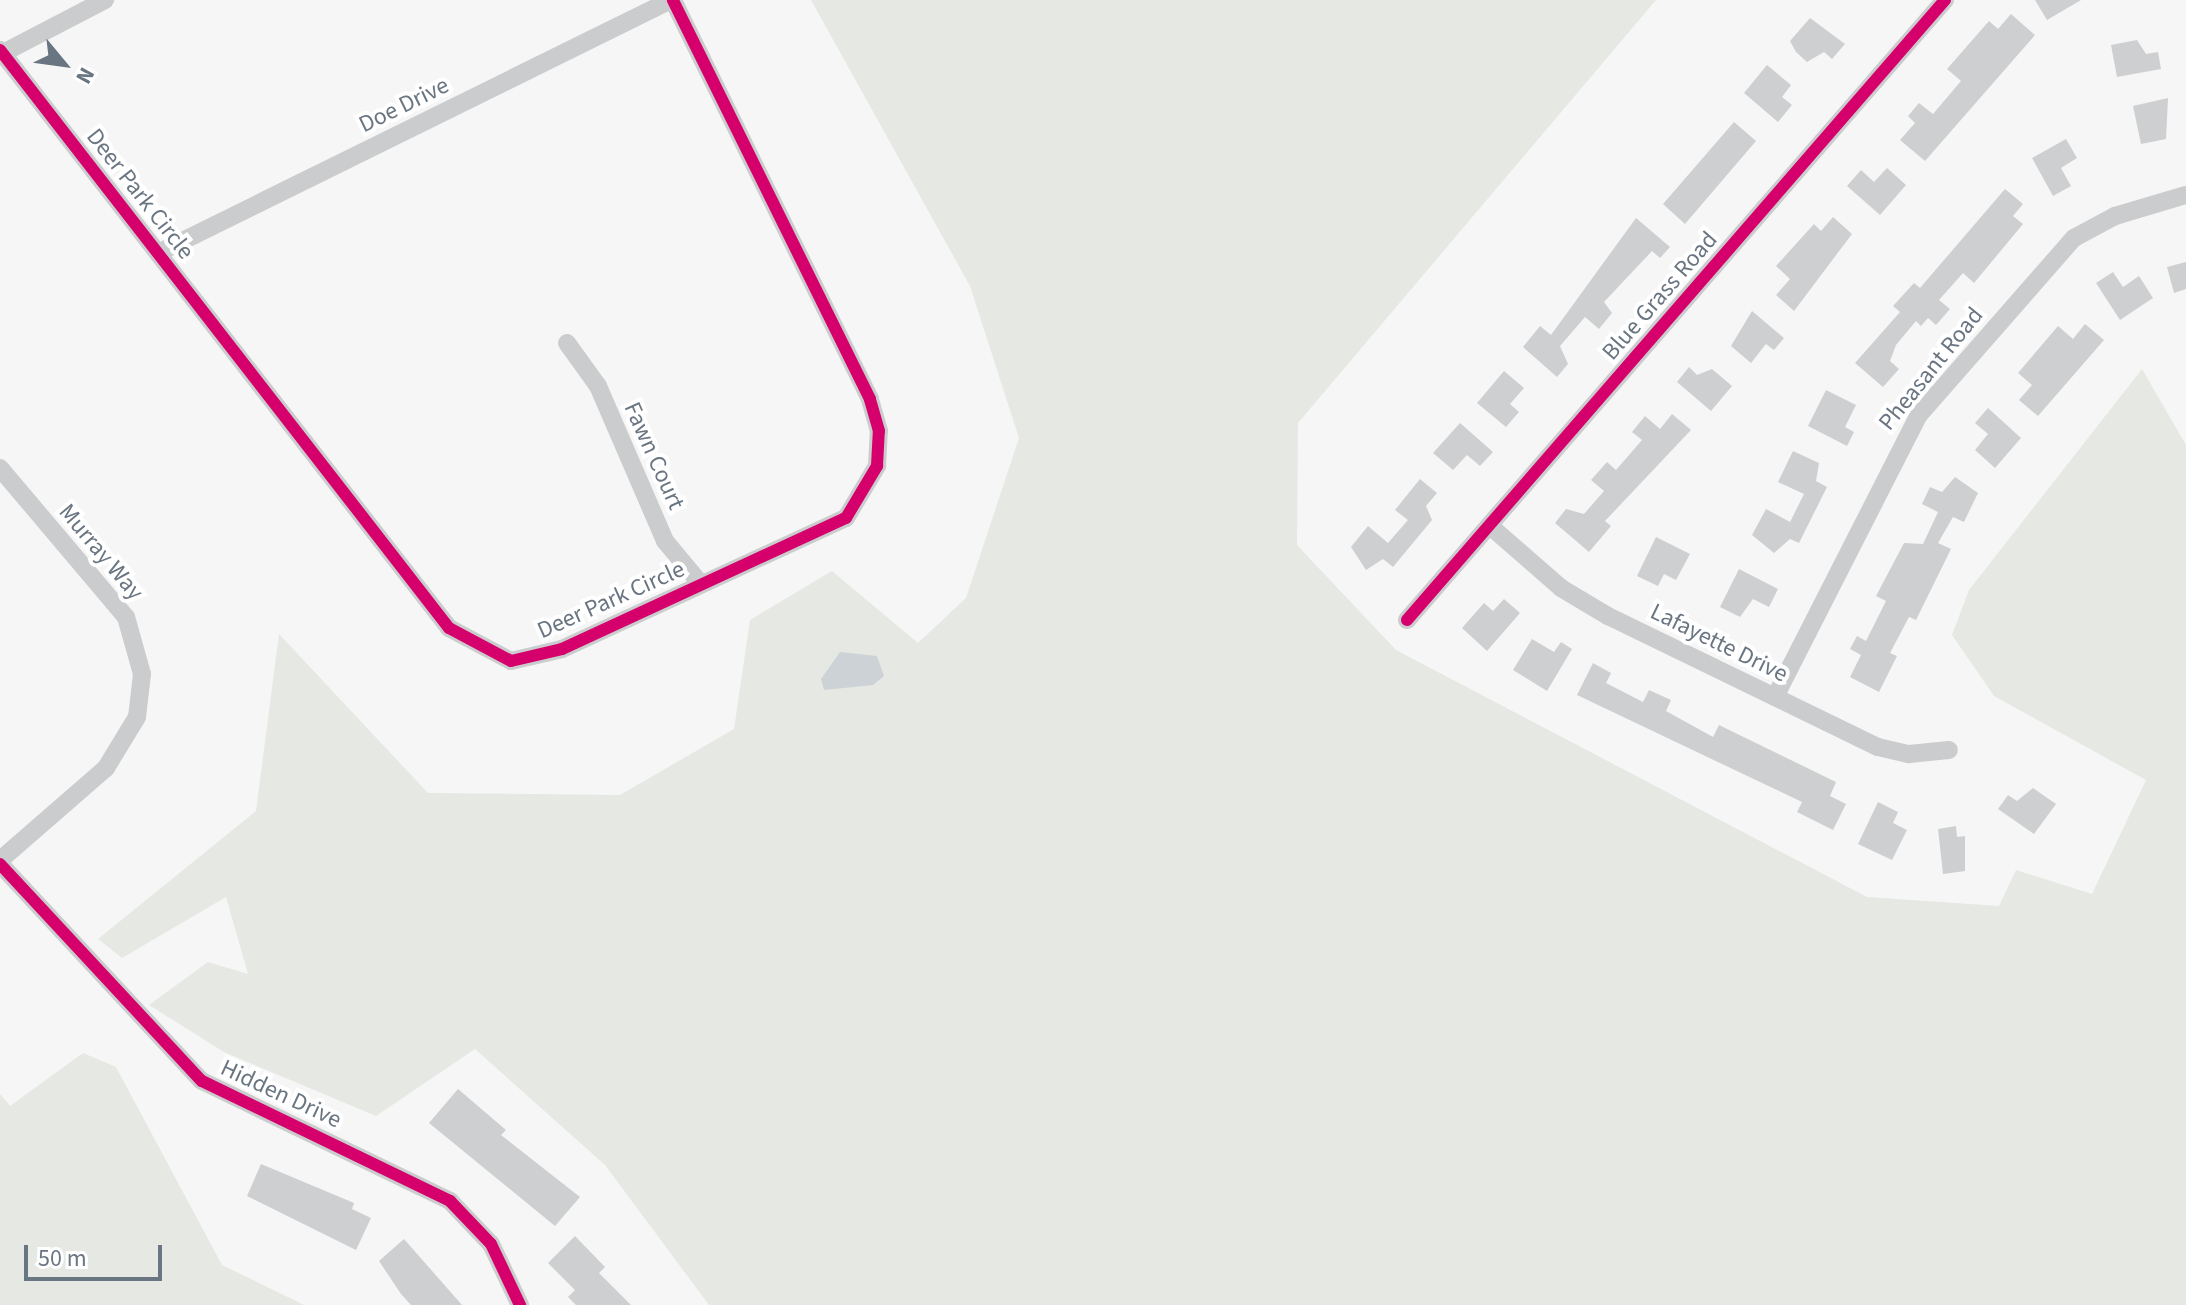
<!DOCTYPE html>
<style>
body{margin:0}
#map{position:relative;width:2186px;height:1305px;overflow:hidden;background:#f6f6f6;font-family:"Source Sans 3",sans-serif}
div>[style]{position:absolute}
[style*='--x']{left:calc(var(--x)*1px);top:calc(var(--y)*1px);width:calc(var(--w)*1px);rotate:calc(var(--a)*1deg)}
.green>*{inset:0;background:#e6e8e4}
.water>*{inset:0;background:#ccd2d5}
.building>*{inset:0;background:#cecfd0}
.minor>*{height:18px;margin:-9px;padding:0 9px;transform-origin:9px;border-radius:9px;background:#cbcccd}
.cycleway>*{height:12px;margin:-6px;padding:0 6px;transform-origin:6px;border-radius:6px;background:#d6006c}
span{translate:-50% -50%;white-space:nowrap;text-align:center;line-height:1.15;-webkit-text-stroke:8px #fff;paint-order:stroke}
.street-label{font-size:24px;color:#6a7582}
.north{position:absolute;left:24px;top:24px;width:80px;height:80px;-webkit-text-stroke:6px #fff;paint-order:stroke;rotate:119deg;font-size:22px;font-weight:700;line-height:32px;text-align:center;color:#6a7582}
.north::after{content:'';display:block;margin:auto;width:28px;height:36px;background:#6a7582;clip-path:polygon(50% 0,100% 100%,50% 72%,0 100%)}
.scale{position:absolute;left:24px;top:1245px;width:138px;height:36px;box-sizing:border-box;border:4px solid #6a7582;border-top:0;padding-left:10px;font-size:24px;line-height:28px;white-space:nowrap;color:#6a7582;-webkit-text-stroke:6px #fff;paint-order:stroke}
</style>
<div id="map">
<div class="green">
<i style="clip-path:polygon(811px 0,1656px 0,1298px 423px,1297px 545px,1396px 650px,1867px 897px,1999px 906px,2016px 870px,2092px 894px,2146px 780px,1994px 696px,1952px 635px,1969px 590px,2142px 369px,2186px 445px,2186px 1305px,709px 1305px,605px 1165px,475px 1049px,376px 1116px,224px 1052px,149px 1005px,208px 962px,248px 974px,226px 897px,122px 958px,98px 939px,256px 811px,279px 634px,428px 793px,620px 795px,734px 729px,750px 620px,832px 571px,918px 643px,966px 598px,1019px 438px,970px 286px)"></i>
<i style="clip-path:polygon(83px 1053px,116px 1067px,222px 1265px,304px 1305px,0 1305px,0 1094px,10px 1106px)"></i>
</div>
<div class="water">
<i style="clip-path:polygon(840px 652px,877px 656px,884px 676px,873px 685px,824px 690px,821px 679px)"></i>
</div>
<div class="building">
<i style="clip-path:polygon(2035px 0,2081px 0,2047px 20px)"></i>
<i style="clip-path:polygon(2011px 14px,2035px 35px,1925px 161px,1900px 140px,1915px 123px,1908px 116px,1919px 103px,1933px 114px,1961px 81px,1947px 69px,1989px 21px,1998px 29px)"></i>
<i style="clip-path:polygon(1810px 18px,1845px 44px,1832px 59px,1824px 52px,1807px 62px,1796px 52px,1790px 41px)"></i>
<i style="clip-path:polygon(2137px 40px,2146px 54px,2158px 52px,2161px 69px,2117px 77px,2111px 45px)"></i>
<i style="clip-path:polygon(1767px 65px,1791px 85px,1782px 97px,1792px 105px,1778px 122px,1744px 93px)"></i>
<i style="clip-path:polygon(2168px 98px,2166px 139px,2141px 144px,2133px 106px)"></i>
<i style="clip-path:polygon(1734px 122px,1756px 141px,1685px 224px,1663px 204px)"></i>
<i style="clip-path:polygon(2066px 139px,2077px 158px,2061px 168px,2071px 186px,2053px 196px,2032px 158px)"></i>
<i style="clip-path:polygon(1887px 168px,1906px 185px,1880px 215px,1847px 186px,1861px 170px,1874px 182px)"></i>
<i style="clip-path:polygon(2005px 189px,2023px 204px,2013px 216px,2023px 224px,1974px 283px,1963px 273px,1939px 300px,1950px 309px,1936px 325px,1928px 318px,1921px 326px,1916px 321px,1896px 345px,1890px 361px,1899px 369px,1883px 387px,1855px 363px,1900px 312px,1893px 306px,1914px 283px,1920px 288px)"></i>
<i style="clip-path:polygon(1833px 217px,1852px 234px,1794px 311px,1776px 295px,1790px 279px,1776px 266px,1814px 224px,1821px 231px)"></i>
<i style="clip-path:polygon(1636px 218px,1670px 247px,1660px 258px,1652px 251px,1604px 302px,1612px 313px,1599px 329px,1585px 317px,1560px 346px,1568px 364px,1557px 377px,1523px 347px,1540px 326px,1551px 335px)"></i>
<i style="clip-path:polygon(2186px 262px,2186px 289px,2174px 293px,2167px 267px)"></i>
<i style="clip-path:polygon(2113px 272px,2123px 287px,2139px 276px,2153px 298px,2120px 320px,2096px 283px)"></i>
<i style="clip-path:polygon(1752px 311px,1784px 338px,1774px 350px,1766px 344px,1751px 363px,1731px 346px)"></i>
<i style="clip-path:polygon(2085px 324px,2104px 340px,2038px 416px,2019px 400px,2032px 385px,2018px 373px,2058px 326px,2073px 339px)"></i>
<i style="clip-path:polygon(1689px 367px,1697px 375px,1712px 369px,1732px 386px,1711px 411px,1677px 382px)"></i>
<i style="clip-path:polygon(1504px 371px,1524px 388px,1510px 404px,1519px 412px,1506px 427px,1477px 403px)"></i>
<i style="clip-path:polygon(1826px 390px,1856px 405px,1845px 427px,1854px 432px,1847px 446px,1808px 426px)"></i>
<i style="clip-path:polygon(1988px 408px,2021px 438px,1995px 468px,1975px 450px,1988px 434px,1975px 423px)"></i>
<i style="clip-path:polygon(1672px 414px,1691px 430px,1605px 521px,1611px 526px,1589px 552px,1555px 523px,1566px 509px,1584px 514px,1604px 491px,1591px 480px,1607px 462px,1616px 470px,1642px 440px,1632px 432px,1645px 416px,1660px 429px)"></i>
<i style="clip-path:polygon(1460px 423px,1493px 452px,1480px 466px,1467px 455px,1453px 470px,1433px 453px)"></i>
<i style="clip-path:polygon(1793px 451px,1819px 463px,1816px 481px,1827px 487px,1799px 543px,1790px 539px,1774px 553px,1752px 535px,1766px 509px,1790px 522px,1804px 494px,1778px 482px)"></i>
<i style="clip-path:polygon(1955px 477px,1978px 493px,1964px 522px,1953px 517px,1938px 543px,1951px 549px,1916px 620px,1909px 617px,1890px 653px,1897px 656px,1879px 692px,1850px 677px,1861px 655px,1850px 649px,1857px 636px,1866px 641px,1886px 601px,1876px 596px,1904px 543px,1923px 544px,1938px 512px,1922px 504px,1930px 487px,1942px 492px)"></i>
<i style="clip-path:polygon(1420px 479px,1437px 493px,1426px 506px,1432px 520px,1393px 567px,1383px 559px,1366px 570px,1351px 547px,1368px 526px,1388px 543px,1408px 520px,1395px 510px)"></i>
<i style="clip-path:polygon(1656px 537px,1690px 554px,1676px 580px,1664px 574px,1658px 586px,1637px 576px)"></i>
<i style="clip-path:polygon(1739px 569px,1778px 589px,1769px 607px,1753px 599px,1740px 617px,1720px 607px)"></i>
<i style="clip-path:polygon(1504px 599px,1520px 613px,1487px 651px,1462px 628px,1484px 603px,1493px 611px)"></i>
<i style="clip-path:polygon(1532px 639px,1554px 652px,1561px 642px,1572px 649px,1547px 691px,1513px 670px)"></i>
<i style="clip-path:polygon(1593px 663px,1611px 673px,1606px 683px,1643px 702px,1649px 690px,1671px 700px,1666px 711px,1713px 737px,1719px 725px,1836px 782px,1830px 796px,1846px 804px,1833px 830px,1797px 812px,1802px 802px,1577px 695px)"></i>
<i style="clip-path:polygon(2033px 788px,2056px 804px,2034px 834px,1998px 809px,2008px 795px,2017px 801px)"></i>
<i style="clip-path:polygon(1878px 802px,1898px 812px,1893px 823px,1907px 830px,1892px 860px,1858px 844px)"></i>
<i style="clip-path:polygon(1956px 826px,1957px 837px,1965px 836px,1965px 871px,1943px 874px,1938px 829px)"></i>
<i style="clip-path:polygon(458px 1089px,506px 1130px,501px 1135px,580px 1197px,555px 1226px,429px 1123px)"></i>
<i style="clip-path:polygon(261px 1164px,354px 1203px,352px 1209px,371px 1218px,356px 1250px,247px 1196px)"></i>
<i style="clip-path:polygon(575px 1236px,605px 1267px,599px 1273px,631px 1305px,576px 1305px,568px 1297px,575px 1290px,548px 1263px)"></i>
<i style="clip-path:polygon(404px 1239px,462px 1305px,411px 1305px,401px 1294px,379px 1261px)"></i>
</div>
<div class="minor">
<i style="--x:0;--y:50;--w:732;--a:52.16"></i>
<i style="--x:449;--y:628;--w:70;--a:28"></i>
<i style="--x:511;--y:661;--w:52;--a:-13.2"></i>
<i style="--x:562;--y:649;--w:313;--a:-24.8"></i>
<i style="--x:846;--y:518;--w:61;--a:-59.2"></i>
<i style="--x:877;--y:466;--w:35;--a:-87"></i>
<i style="--x:879;--y:431;--w:33;--a:-106"></i>
<i style="--x:870;--y:399;--w:445;--a:-116.3"></i>
<i style="--x:3;--y:53;--w:115;--a:-27.5"></i>
<i style="--x:158;--y:253;--w:572;--a:-26.25"></i>
<i style="--x:567;--y:343;--w:53;--a:54.2"></i>
<i style="--x:598;--y:386;--w:169;--a:66.6"></i>
<i style="--x:665;--y:541;--w:56;--a:50.1"></i>
<i style="--x:0;--y:468;--w:195;--a:49.8"></i>
<i style="--x:126;--y:617;--w:59;--a:74.3"></i>
<i style="--x:142;--y:674;--w:43;--a:96.6"></i>
<i style="--x:137;--y:717;--w:60;--a:121.3"></i>
<i style="--x:106;--y:768;--w:140;--a:139"></i>
<i style="--x:1490;--y:526;--w:94;--a:41.1"></i>
<i style="--x:1561;--y:588;--w:55;--a:30.8"></i>
<i style="--x:1608;--y:616;--w:300;--a:25.9"></i>
<i style="--x:1878;--y:747;--w:32;--a:13"></i>
<i style="--x:1909;--y:754;--w:40;--a:-5.7"></i>
<i style="--x:1407;--y:620;--w:821;--a:-49.05"></i>
<i style="--x:1775;--y:697;--w:315;--a:-63"></i>
<i style="--x:1918;--y:416;--w:237;--a:-48.8"></i>
<i style="--x:2074;--y:238;--w:47;--a:-28.2"></i>
<i style="--x:2115;--y:216;--w:74;--a:-16.5"></i>
<i style="--x:0;--y:864;--w:296;--a:47.1"></i>
<i style="--x:202;--y:1081;--w:276;--a:25.8"></i>
<i style="--x:450;--y:1201;--w:59;--a:46.4"></i>
<i style="--x:491;--y:1244;--w:68;--a:64.6"></i>
</div>
<div class="cycleway">
<i style="--x:0;--y:50;--w:732;--a:52.16"></i>
<i style="--x:449;--y:628;--w:70;--a:28"></i>
<i style="--x:511;--y:661;--w:52;--a:-13.2"></i>
<i style="--x:562;--y:649;--w:313;--a:-24.8"></i>
<i style="--x:846;--y:518;--w:61;--a:-59.2"></i>
<i style="--x:877;--y:466;--w:35;--a:-87"></i>
<i style="--x:879;--y:431;--w:33;--a:-106"></i>
<i style="--x:870;--y:399;--w:445;--a:-116.3"></i>
<i style="--x:1407;--y:620;--w:821;--a:-49.05"></i>
<i style="--x:0;--y:864;--w:296;--a:47.1"></i>
<i style="--x:202;--y:1081;--w:276;--a:25.8"></i>
<i style="--x:450;--y:1201;--w:59;--a:46.4"></i>
<i style="--x:491;--y:1244;--w:68;--a:64.6"></i>
</div>
<div class="street-label">
<span style="left:404px;top:105px;rotate:-26deg">Doe Drive</span>
<span style="left:140px;top:194px;rotate:52deg">Deer Park Circle</span>
<span style="left:1660px;top:296px;rotate:-49deg">Blue Grass Road</span>
<span style="left:1931px;top:369px;rotate:-51deg">Pheasant Road</span>
<span style="left:654px;top:456px;rotate:66deg">Fawn Court</span>
<span style="left:101px;top:552px;rotate:50deg">Murray Way</span>
<span style="left:611px;top:600px;rotate:-24deg">Deer Park Circle</span>
<span style="left:1719px;top:643px;rotate:26deg">Lafayette Drive</span>
<span style="left:281px;top:1094px;rotate:25deg">Hidden Drive</span>
</div>
<div class="north">N</div>
<div class="scale">50 m</div>
</div>
